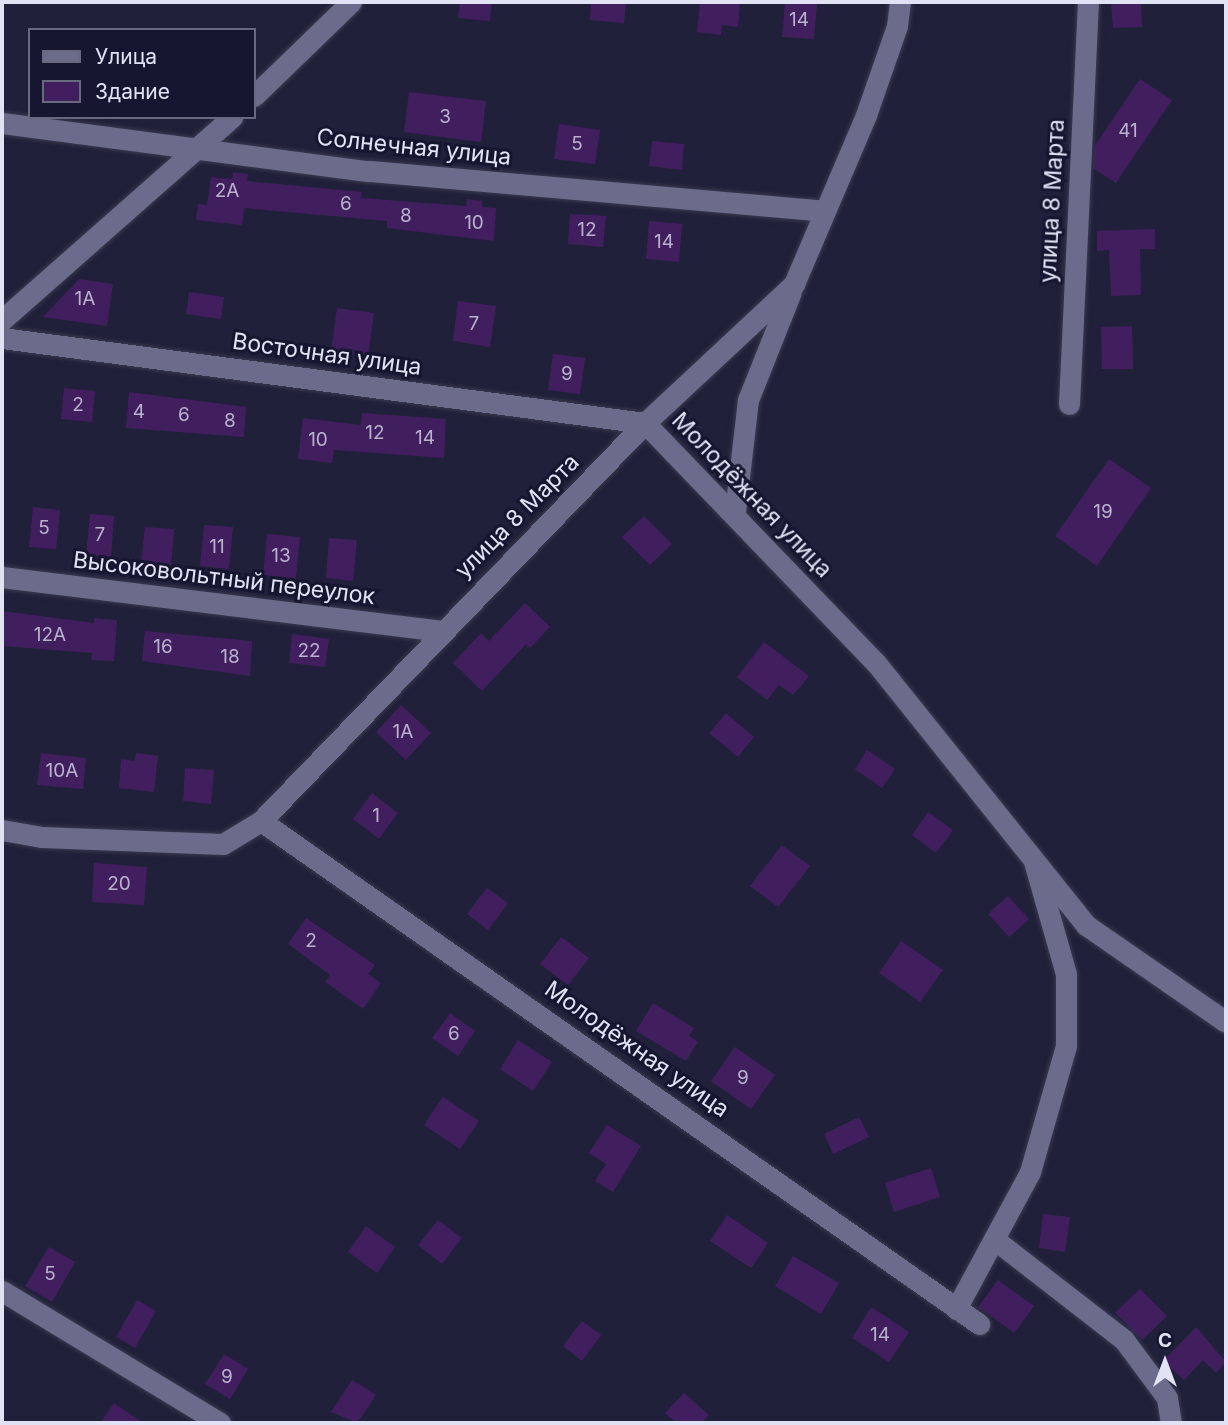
<!DOCTYPE html>
<meta charset="utf-8">
<style>
body{margin:0}
#map{position:relative;width:1228px;height:1425px;overflow:hidden;background:#20203a;font-family:Inter,sans-serif}
div>[style]{position:absolute}
[style*='--x']{left:calc(var(--x)*1px);top:calc(var(--y)*1px);width:calc(var(--w)*1px);rotate:calc(var(--a)*1deg)}
.building>*{inset:0;background:#411f5e}
.roads{filter:drop-shadow(0 0 2px #39394f) drop-shadow(0 0 2px #39394f)}
.minor>*{height:21px;margin:-10.5px;padding:0 10.5px;transform-origin:10.5px;border-radius:10.5px;background:#6b6c8b}
span{translate:-50% -50%;white-space:nowrap;text-align:center;line-height:1.15;-webkit-text-stroke:6px #171630;paint-order:stroke}
.number-label{font-size:19px;color:#b9b1ce}
.number-label span{-webkit-text-stroke-width:0}
.street-label{font-size:23px;color:#e1e2f4}
.frame{position:absolute;inset:0;border:4px solid #e1e2f4;pointer-events:none}
.legend{position:absolute;left:28px;top:28px;width:228px;height:91px;box-sizing:border-box;background:#171630;border:2px solid #68687e;margin:0;padding:9px 12px;list-style:none;font-size:21px;color:#e1e2f4}
.legend li{display:flex;align-items:center;gap:14px;height:35px}
.legend b{width:35px;border:2px solid #68687e}
.north{position:absolute;left:1130px;top:1327px;width:70px;height:70px;-webkit-text-stroke:5px #171630;paint-order:stroke;rotate:0deg;font-size:19px;font-weight:700;line-height:28px;text-align:center;color:#e1e2f4}
.north::after{content:'';display:block;margin:auto;width:24px;height:32px;background:#e1e2f4;clip-path:polygon(50% 0,100% 100%,50% 72%,0 100%)}
</style>
<div id="map">
<div class="building">
<i style="clip-path:polygon(460px 2px,492px 2px,490px 21px,458px 18px)"></i>
<i style="clip-path:polygon(591px 2px,626px 2px,624px 23px,590px 20px)"></i>
<i style="clip-path:polygon(700px 2px,740px 2px,738px 27px,722px 25px,721px 35px,697px 32px)"></i>
<i style="clip-path:polygon(785px 2px,817px 4px,814px 39px,782px 37px)"></i>
<i style="clip-path:polygon(1111px 2px,1141px 2px,1142px 27px,1113px 28px)"></i>
<i style="clip-path:polygon(1140px 79px,1172px 100px,1116px 183px,1093px 168px,1094px 147px)"></i>
<i style="clip-path:polygon(409px 92px,486px 101px,481px 142px,404px 132px)"></i>
<i style="clip-path:polygon(559px 124px,600px 130px,595px 164px,554px 159px)"></i>
<i style="clip-path:polygon(652px 141px,684px 144px,682px 170px,649px 166px)"></i>
<i style="clip-path:polygon(233px 172px,248px 174px,247px 181px,362px 192px,361px 198px,466px 206px,467px 199px,482px 201px,482px 207px,496px 208px,494px 241px,387px 228px,387px 221px,244px 208px,242px 225px,196px 220px,198px 204px,207px 205px,211px 177px,232px 179px)"></i>
<i style="clip-path:polygon(570px 214px,606px 216px,603px 247px,568px 244px)"></i>
<i style="clip-path:polygon(649px 221px,682px 224px,679px 262px,646px 259px)"></i>
<i style="clip-path:polygon(1155px 229px,1155px 249px,1140px 249px,1141px 295px,1111px 296px,1109px 250px,1097px 251px,1097px 231px)"></i>
<i style="clip-path:polygon(79px 279px,113px 284px,107px 326px,43px 317px)"></i>
<i style="clip-path:polygon(189px 292px,224px 297px,221px 319px,186px 314px)"></i>
<i style="clip-path:polygon(458px 301px,496px 306px,490px 347px,453px 341px)"></i>
<i style="clip-path:polygon(337px 308px,374px 313px,368px 356px,331px 351px)"></i>
<i style="clip-path:polygon(1132px 326px,1133px 369px,1102px 369px,1101px 327px)"></i>
<i style="clip-path:polygon(553px 354px,585px 358px,580px 394px,548px 390px)"></i>
<i style="clip-path:polygon(64px 388px,95px 391px,92px 422px,61px 419px)"></i>
<i style="clip-path:polygon(129px 392px,246px 407px,244px 437px,126px 428px)"></i>
<i style="clip-path:polygon(362px 413px,446px 419px,444px 458px,334px 450px,332px 463px,298px 459px,303px 418px,361px 425px)"></i>
<i style="clip-path:polygon(1109px 459px,1151px 488px,1097px 566px,1055px 536px)"></i>
<i style="clip-path:polygon(33px 507px,60px 510px,56px 549px,29px 547px)"></i>
<i style="clip-path:polygon(90px 514px,114px 516px,111px 557px,86px 555px)"></i>
<i style="clip-path:polygon(644px 516px,672px 544px,650px 565px,622px 537px)"></i>
<i style="clip-path:polygon(204px 525px,233px 527px,229px 569px,200px 566px)"></i>
<i style="clip-path:polygon(145px 527px,174px 529px,171px 566px,141px 563px)"></i>
<i style="clip-path:polygon(267px 534px,300px 537px,296px 578px,263px 575px)"></i>
<i style="clip-path:polygon(329px 538px,357px 540px,353px 581px,326px 578px)"></i>
<i style="clip-path:polygon(525px 603px,550px 627px,530px 648px,526px 644px,482px 691px,453px 663px,481px 633px,489px 641px)"></i>
<i style="clip-path:polygon(2px 611px,94px 623px,94px 618px,117px 620px,114px 661px,91px 660px,92px 653px,2px 646px)"></i>
<i style="clip-path:polygon(145px 631px,252px 641px,250px 676px,142px 661px)"></i>
<i style="clip-path:polygon(292px 634px,329px 639px,325px 667px,289px 663px)"></i>
<i style="clip-path:polygon(764px 642px,809px 676px,793px 695px,779px 685px,767px 700px,737px 677px)"></i>
<i style="clip-path:polygon(401px 705px,431px 733px,406px 760px,376px 732px)"></i>
<i style="clip-path:polygon(726px 713px,754px 737px,738px 757px,709px 733px)"></i>
<i style="clip-path:polygon(867px 750px,895px 769px,882px 788px,855px 769px)"></i>
<i style="clip-path:polygon(41px 753px,86px 758px,83px 789px,37px 785px)"></i>
<i style="clip-path:polygon(136px 753px,158px 756px,154px 792px,119px 788px,121px 759px,135px 761px)"></i>
<i style="clip-path:polygon(185px 768px,214px 770px,211px 804px,183px 801px)"></i>
<i style="clip-path:polygon(372px 793px,398px 813px,379px 839px,353px 819px)"></i>
<i style="clip-path:polygon(928px 812px,953px 830px,936px 853px,912px 835px)"></i>
<i style="clip-path:polygon(782px 845px,810px 866px,778px 907px,750px 886px)"></i>
<i style="clip-path:polygon(94px 863px,147px 867px,144px 905px,92px 902px)"></i>
<i style="clip-path:polygon(487px 888px,508px 903px,488px 930px,467px 914px)"></i>
<i style="clip-path:polygon(1008px 896px,1029px 919px,1009px 937px,988px 914px)"></i>
<i style="clip-path:polygon(306px 918px,375px 965px,368px 974px,381px 983px,363px 1009px,325px 982px,330px 975px,288px 944px)"></i>
<i style="clip-path:polygon(561px 937px,589px 958px,568px 985px,540px 964px)"></i>
<i style="clip-path:polygon(901px 941px,943px 970px,920px 1002px,879px 973px)"></i>
<i style="clip-path:polygon(653px 1003px,694px 1028px,689px 1036px,698px 1042px,686px 1061px,636px 1031px)"></i>
<i style="clip-path:polygon(450px 1013px,475px 1031px,458px 1056px,432px 1038px)"></i>
<i style="clip-path:polygon(518px 1040px,552px 1062px,533px 1091px,500px 1069px)"></i>
<i style="clip-path:polygon(735px 1047px,775px 1075px,751px 1109px,711px 1081px)"></i>
<i style="clip-path:polygon(443px 1097px,479px 1121px,460px 1149px,424px 1125px)"></i>
<i style="clip-path:polygon(859px 1117px,869px 1137px,833px 1154px,824px 1134px)"></i>
<i style="clip-path:polygon(607px 1125px,641px 1146px,613px 1192px,595px 1181px,606px 1164px,589px 1153px)"></i>
<i style="clip-path:polygon(931px 1168px,940px 1197px,894px 1212px,885px 1183px)"></i>
<i style="clip-path:polygon(1043px 1214px,1070px 1217px,1065px 1252px,1039px 1248px)"></i>
<i style="clip-path:polygon(727px 1215px,768px 1243px,751px 1268px,710px 1241px)"></i>
<i style="clip-path:polygon(438px 1220px,462px 1238px,442px 1264px,418px 1245px)"></i>
<i style="clip-path:polygon(366px 1226px,395px 1247px,377px 1273px,348px 1252px)"></i>
<i style="clip-path:polygon(49px 1247px,75px 1262px,52px 1302px,25px 1286px)"></i>
<i style="clip-path:polygon(793px 1256px,839px 1283px,821px 1314px,775px 1286px)"></i>
<i style="clip-path:polygon(998px 1280px,1034px 1306px,1014px 1333px,978px 1307px)"></i>
<i style="clip-path:polygon(1140px 1289px,1167px 1316px,1142px 1340px,1115px 1313px)"></i>
<i style="clip-path:polygon(137px 1300px,156px 1311px,135px 1348px,116px 1337px)"></i>
<i style="clip-path:polygon(871px 1307px,909px 1332px,889px 1362px,852px 1338px)"></i>
<i style="clip-path:polygon(582px 1321px,601px 1335px,582px 1361px,563px 1346px)"></i>
<i style="clip-path:polygon(1196px 1327px,1226px 1362px,1216px 1373px,1203px 1360px,1184px 1380px,1163px 1361px)"></i>
<i style="clip-path:polygon(224px 1354px,248px 1369px,230px 1399px,205px 1384px)"></i>
<i style="clip-path:polygon(352px 1380px,376px 1395px,357px 1423px,331px 1412px)"></i>
<i style="clip-path:polygon(684px 1393px,709px 1415px,701px 1423px,677px 1423px,665px 1413px)"></i>
<i style="clip-path:polygon(114px 1403px,143px 1423px,100px 1423px)"></i>
</div>
<div class="roads">
<div class="minor">
<i style="--x:254;--y:96;--w:135;--a:-44.1"></i>
<i style="--x:2;--y:123;--w:370;--a:7.5"></i>
<i style="--x:369;--y:171;--w:455;--a:5"></i>
<i style="--x:2;--y:320;--w:307;--a:-41.4"></i>
<i style="--x:2;--y:338;--w:649;--a:7.53"></i>
<i style="--x:1069;--y:404;--w:402;--a:-87.3"></i>
<i style="--x:645;--y:423;--w:333;--a:46.1"></i>
<i style="--x:876;--y:663;--w:336;--a:51.3"></i>
<i style="--x:1086;--y:925;--w:170;--a:34.7"></i>
<i style="--x:735;--y:512;--w:113;--a:-83.4"></i>
<i style="--x:748;--y:400;--w:116;--a:-68.3"></i>
<i style="--x:2;--y:577;--w:441;--a:7"></i>
<i style="--x:261;--y:821;--w:877;--a:35.01"></i>
<i style="--x:2;--y:830;--w:41;--a:9.9"></i>
<i style="--x:42;--y:837;--w:181;--a:2.2"></i>
<i style="--x:223;--y:844;--w:44;--a:-31.2"></i>
<i style="--x:261;--y:821;--w:553;--a:-46.03"></i>
<i style="--x:645;--y:423;--w:204;--a:-43"></i>
<i style="--x:794;--y:284;--w:184;--a:-66.9"></i>
<i style="--x:866;--y:115;--w:94;--a:-70.8"></i>
<i style="--x:897;--y:26;--w:24;--a:-83"></i>
<i style="--x:994;--y:1239;--w:165;--a:37.8"></i>
<i style="--x:1124;--y:1340;--w:72;--a:53.4"></i>
<i style="--x:1167;--y:1398;--w:25;--a:81"></i>
<i style="--x:2;--y:1291;--w:255;--a:31.2"></i>
<i style="--x:956;--y:1309;--w:156;--a:-61.6"></i>
<i style="--x:1030;--y:1172;--w:131;--a:-74.1"></i>
<i style="--x:1066;--y:1046;--w:72;--a:-90"></i>
<i style="--x:1066;--y:974;--w:116;--a:-105.9"></i>
</div>
</div>
<div class="number-label">
<span style="left:799px;top:20px">14</span>
<span style="left:445px;top:117px">3</span>
<span style="left:1128px;top:131px">41</span>
<span style="left:577px;top:144px">5</span>
<span style="left:227px;top:191px">2А</span>
<span style="left:346px;top:204px">6</span>
<span style="left:406px;top:216px">8</span>
<span style="left:474px;top:223px">10</span>
<span style="left:587px;top:230px">12</span>
<span style="left:664px;top:242px">14</span>
<span style="left:85px;top:299px">1А</span>
<span style="left:474px;top:324px">7</span>
<span style="left:567px;top:374px">9</span>
<span style="left:78px;top:405px">2</span>
<span style="left:139px;top:412px">4</span>
<span style="left:184px;top:415px">6</span>
<span style="left:230px;top:421px">8</span>
<span style="left:375px;top:433px">12</span>
<span style="left:425px;top:438px">14</span>
<span style="left:318px;top:440px">10</span>
<span style="left:1103px;top:512px">19</span>
<span style="left:44px;top:528px">5</span>
<span style="left:100px;top:535px">7</span>
<span style="left:217px;top:547px">11</span>
<span style="left:281px;top:556px">13</span>
<span style="left:50px;top:635px">12А</span>
<span style="left:163px;top:647px">16</span>
<span style="left:309px;top:651px">22</span>
<span style="left:230px;top:657px">18</span>
<span style="left:403px;top:732px">1А</span>
<span style="left:62px;top:771px">10А</span>
<span style="left:376px;top:816px">1</span>
<span style="left:119px;top:884px">20</span>
<span style="left:311px;top:941px">2</span>
<span style="left:454px;top:1034px">6</span>
<span style="left:743px;top:1078px">9</span>
<span style="left:50px;top:1274px">5</span>
<span style="left:880px;top:1335px">14</span>
<span style="left:227px;top:1377px">9</span>
</div>
<div class="street-label">
<span style="left:414px;top:147px;rotate:6deg">Солнечная улица</span>
<span style="left:1052px;top:201px;rotate:-87deg">улица 8 Марта</span>
<span style="left:327px;top:354px;rotate:8deg">Восточная улица</span>
<span style="left:752px;top:495px;rotate:46deg">Молодёжная улица</span>
<span style="left:517px;top:516px;rotate:-45deg">улица 8 Марта</span>
<span style="left:224px;top:578px;rotate:7deg">Высоковольтный переулок</span>
<span style="left:637px;top:1049px;rotate:35deg">Молодёжная улица</span>
</div>
<div class="frame"></div>
<ul class="legend">
<li><b style="height:9px;background:#6b6c8b"></b>Улица</li>
<li><b style="height:19px;background:#411f5e"></b>Здание</li>
</ul>
<div class="north">С</div>
</div>
